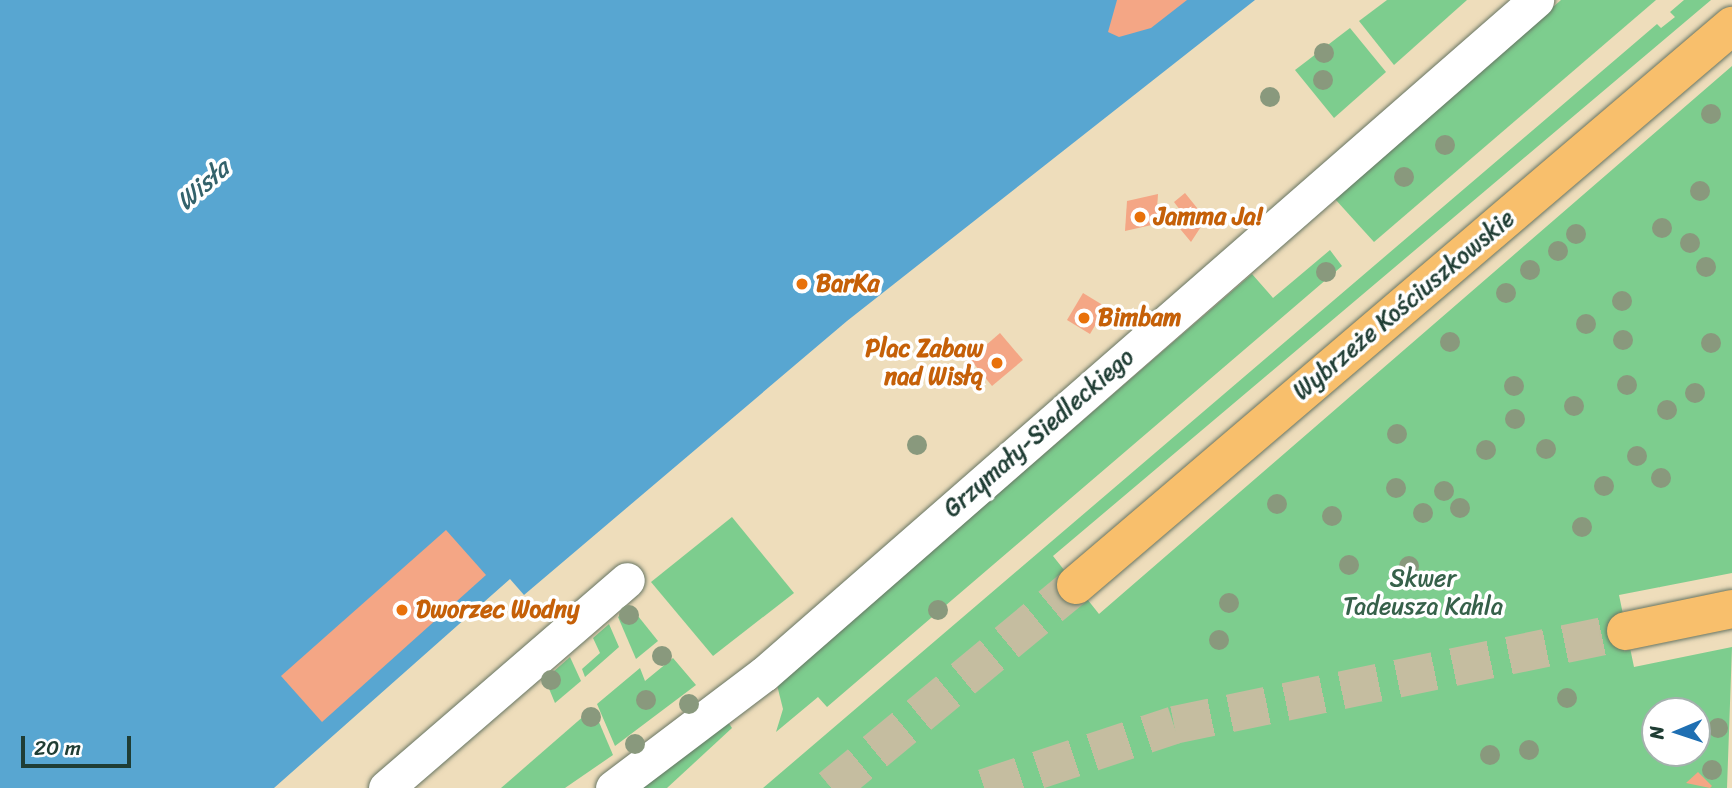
<!DOCTYPE html>
<meta charset="utf-8">
<style>
body{margin:0}
#map{position:relative;width:1732px;height:788px;overflow:hidden;background:#edb;font-family:Sriracha,sans-serif}
div>[style]{position:absolute}
[style*='--x']{left:calc(var(--x)*1px);top:calc(var(--y)*1px);width:calc(var(--w)*1px);rotate:calc(var(--a)*1deg)}
.green>*{inset:0;background:#7dcd8e}
.water>*{inset:0;background:#58a6d1}
.building>*{inset:0;background:#f4a685}
.major-tunnel>*{height:38px;margin-top:-19px;transform-origin:0;background:repeating-linear-gradient(90deg,#c5bda0 0 38px,transparent 0 57px)}
.roads{filter:drop-shadow(0 0 2px #677563) drop-shadow(0 0 2px #677563)}
.minor>*{height:35px;margin:-17.5px;padding:0 17.5px;transform-origin:17.5px;border-radius:17.5px;background:#fff}
.major>*{height:38px;margin:-19px;padding:0 19px;transform-origin:19px;border-radius:19px;background:#f8bf6c}
.trees>*{width:20px;height:20px;margin:-10px;border-radius:50%;background:#89997d}
.dots>*{width:19px;height:19px;translate:-50% -50%;box-sizing:border-box;border:4px solid #fff;border-radius:50%}
span{translate:-50% -50%;white-space:nowrap;text-align:center;line-height:1.15;-webkit-text-stroke:7px #fff;paint-order:stroke}
.food-label{font-size:24px;color:#c56008;font-weight:700}
.left{translate:0 -50%;text-align:left}
.right{translate:-100% -50%;text-align:right}
.street-label{font-size:24px;color:#1f3d34}
.park-label{font-size:24px;color:#36614a}
.water-label{font-size:26px;color:#33626b;font-style:italic}
.north{position:absolute;left:1641px;top:697px;width:70px;height:70px;box-sizing:border-box;background:#fff;border:2px solid #a5b1ae;border-radius:50%;rotate:268deg;font-size:19px;font-weight:700;line-height:28px;text-align:center;color:#1f3d34}
.north::after{content:'';display:block;margin:auto;width:24px;height:32px;background:#1f6fb2;clip-path:polygon(50% 0,100% 100%,50% 72%,0 100%)}
.scale{position:absolute;left:21px;top:736px;width:110px;height:32px;box-sizing:border-box;border:4px solid #1f3d34;border-top:0;padding-left:9px;font-size:21px;line-height:24px;white-space:nowrap;color:#1f3d34;-webkit-text-stroke:5px #fff;paint-order:stroke}
</style>
<div id="map">
<div class="green">
<i style="clip-path:polygon(1387px 0,1467px 0,1394px 65px,1359px 21px)"></i>
<i style="clip-path:polygon(1561px 0,1656px 0,1374px 242px,1335px 199px)"></i>
<i style="clip-path:polygon(evenodd,1684px 0,1711px 0,1053px 556px,1099px 614px,1732px 66px,1732px 573px,1619px 595px,1634px 667px,1732px 647px,1727px 788px,763px 788px,1657px 24px,1661px 28px,1675px 17px,1670px 12px,1684px 0,1655px 711px,1697px 711px,1697px 753px,1655px 753px,1655px 711px)"></i>
<i style="clip-path:polygon(1350px 28px,1386px 72px,1334px 118px,1295px 70px)"></i>
<i style="clip-path:polygon(1330px 250px,1342px 266px,827px 707px,818px 697px,776px 732px,783px 709px,777px 685px,1252px 274px,1273px 298px)"></i>
<i style="clip-path:polygon(732px 517px,794px 593px,713px 656px,651px 582px)"></i>
<i style="clip-path:polygon(630px 606px,658px 641px,636px 659px,618px 617px)"></i>
<i style="clip-path:polygon(609px 624px,619px 647px,585px 677px,582px 669px,600px 653px,593px 638px)"></i>
<i style="clip-path:polygon(570px 657px,581px 681px,555px 703px,545px 679px)"></i>
<i style="clip-path:polygon(673px 658px,696px 685px,615px 746px,597px 704px,640px 668px,645px 681px)"></i>
<i style="clip-path:polygon(593px 708px,613px 755px,565px 788px,501px 788px)"></i>
<i style="clip-path:polygon(728px 722px,732px 728px,667px 788px,642px 788px)"></i>
</div>
<div class="water">
<i style="clip-path:polygon(0 0,1255px 0,847px 321px,524px 595px,510px 579px,274px 788px,0 788px)"></i>
</div>
<div class="building">
<i style="clip-path:polygon(1117px 0,1187px 0,1151px 28px,1119px 37px,1108px 32px)"></i>
<i style="clip-path:polygon(1185px 193px,1206px 219px,1191px 242px,1171px 218px,1180px 210px,1174px 202px)"></i>
<i style="clip-path:polygon(1158px 194px,1156px 224px,1125px 231px,1127px 201px)"></i>
<i style="clip-path:polygon(1083px 293px,1106px 307px,1090px 334px,1067px 320px)"></i>
<i style="clip-path:polygon(1000px 333px,1023px 360px,992px 386px,970px 359px)"></i>
<i style="clip-path:polygon(446px 530px,486px 575px,322px 722px,281px 676px)"></i>
<i style="clip-path:polygon(1698px 772px,1712px 786px,1710px 788px,1686px 783px)"></i>
</div>
<div class="major-tunnel">
<i style="--x:831;--y:788;--w:318;--a:-39.6"></i>
<i style="--x:984;--y:788;--w:200;--a:-18.3"></i>
<i style="--x:1174;--y:725;--w:462;--a:-11.7"></i>
</div>
<div class="roads">
<div class="minor">
<i style="--x:386;--y:788;--w:318;--a:-40.8"></i>
<i style="--x:613;--y:788;--w:189;--a:-37.1"></i>
<i style="--x:764;--y:674;--w:1025;--a:-41.12"></i>
</div>
<div class="major">
<i style="--x:1076;--y:585;--w:862;--a:-40.44"></i>
<i style="--x:1626;--y:631;--w:108;--a:-11.7"></i>
</div>
</div>
<div class="trees">
<i style="left:1324px;top:53px"></i>
<i style="left:1323px;top:80px"></i>
<i style="left:1270px;top:97px"></i>
<i style="left:1711px;top:114px"></i>
<i style="left:1445px;top:145px"></i>
<i style="left:1404px;top:177px"></i>
<i style="left:1700px;top:191px"></i>
<i style="left:1662px;top:228px"></i>
<i style="left:1576px;top:234px"></i>
<i style="left:1690px;top:243px"></i>
<i style="left:1558px;top:251px"></i>
<i style="left:1706px;top:267px"></i>
<i style="left:1530px;top:270px"></i>
<i style="left:1326px;top:272px"></i>
<i style="left:1506px;top:293px"></i>
<i style="left:1622px;top:301px"></i>
<i style="left:1586px;top:324px"></i>
<i style="left:1623px;top:340px"></i>
<i style="left:1450px;top:342px"></i>
<i style="left:1711px;top:343px"></i>
<i style="left:1627px;top:385px"></i>
<i style="left:1514px;top:386px"></i>
<i style="left:1695px;top:393px"></i>
<i style="left:1574px;top:406px"></i>
<i style="left:1667px;top:410px"></i>
<i style="left:1515px;top:419px"></i>
<i style="left:1397px;top:434px"></i>
<i style="left:917px;top:445px"></i>
<i style="left:1546px;top:449px"></i>
<i style="left:1486px;top:450px"></i>
<i style="left:1637px;top:456px"></i>
<i style="left:1661px;top:478px"></i>
<i style="left:1604px;top:486px"></i>
<i style="left:1396px;top:488px"></i>
<i style="left:1444px;top:491px"></i>
<i style="left:1277px;top:504px"></i>
<i style="left:1460px;top:508px"></i>
<i style="left:1423px;top:513px"></i>
<i style="left:1332px;top:516px"></i>
<i style="left:1582px;top:527px"></i>
<i style="left:1349px;top:565px"></i>
<i style="left:1409px;top:566px"></i>
<i style="left:1229px;top:603px"></i>
<i style="left:938px;top:610px"></i>
<i style="left:629px;top:615px"></i>
<i style="left:1219px;top:640px"></i>
<i style="left:662px;top:656px"></i>
<i style="left:551px;top:680px"></i>
<i style="left:1567px;top:698px"></i>
<i style="left:646px;top:700px"></i>
<i style="left:689px;top:704px"></i>
<i style="left:591px;top:717px"></i>
<i style="left:1718px;top:728px"></i>
<i style="left:635px;top:744px"></i>
<i style="left:1529px;top:750px"></i>
<i style="left:1490px;top:755px"></i>
<i style="left:1712px;top:770px"></i>
</div>
<div class="dots">
<i style="left:1140px;top:217px;background:#e8710a"></i>
<i style="left:802px;top:284px;background:#e8710a"></i>
<i style="left:1084px;top:318px;background:#e8710a"></i>
<i style="left:997px;top:363px;background:#e8710a"></i>
<i style="left:402px;top:610px;background:#e8710a"></i>
</div>
<div class="food-label">
<span class="left" style="left:1154px;top:217px">Jamma Ja!</span>
<span class="left" style="left:816px;top:284px">BarKa</span>
<span class="left" style="left:1098px;top:318px">Bimbam</span>
<span class="right" style="left:983px;top:363px">Plac Zabaw<br>nad Wisłą</span>
<span class="left" style="left:416px;top:610px">Dworzec Wodny</span>
</div>
<div class="street-label">
<span style="left:1404px;top:305px;rotate:-40deg">Wybrzeże Kościuszkowskie</span>
<span style="left:1039px;top:433px;rotate:-41deg">Grzymały-Siedleckiego</span>
</div>
<div class="park-label">
<span style="left:1423px;top:593px">Skwer<br>Tadeusza Kahla</span>
</div>
<div class="water-label">
<span style="left:203px;top:185px;rotate:-42deg">Wisła</span>
</div>
<div class="north">N</div>
<div class="scale">20 m</div>
</div>
